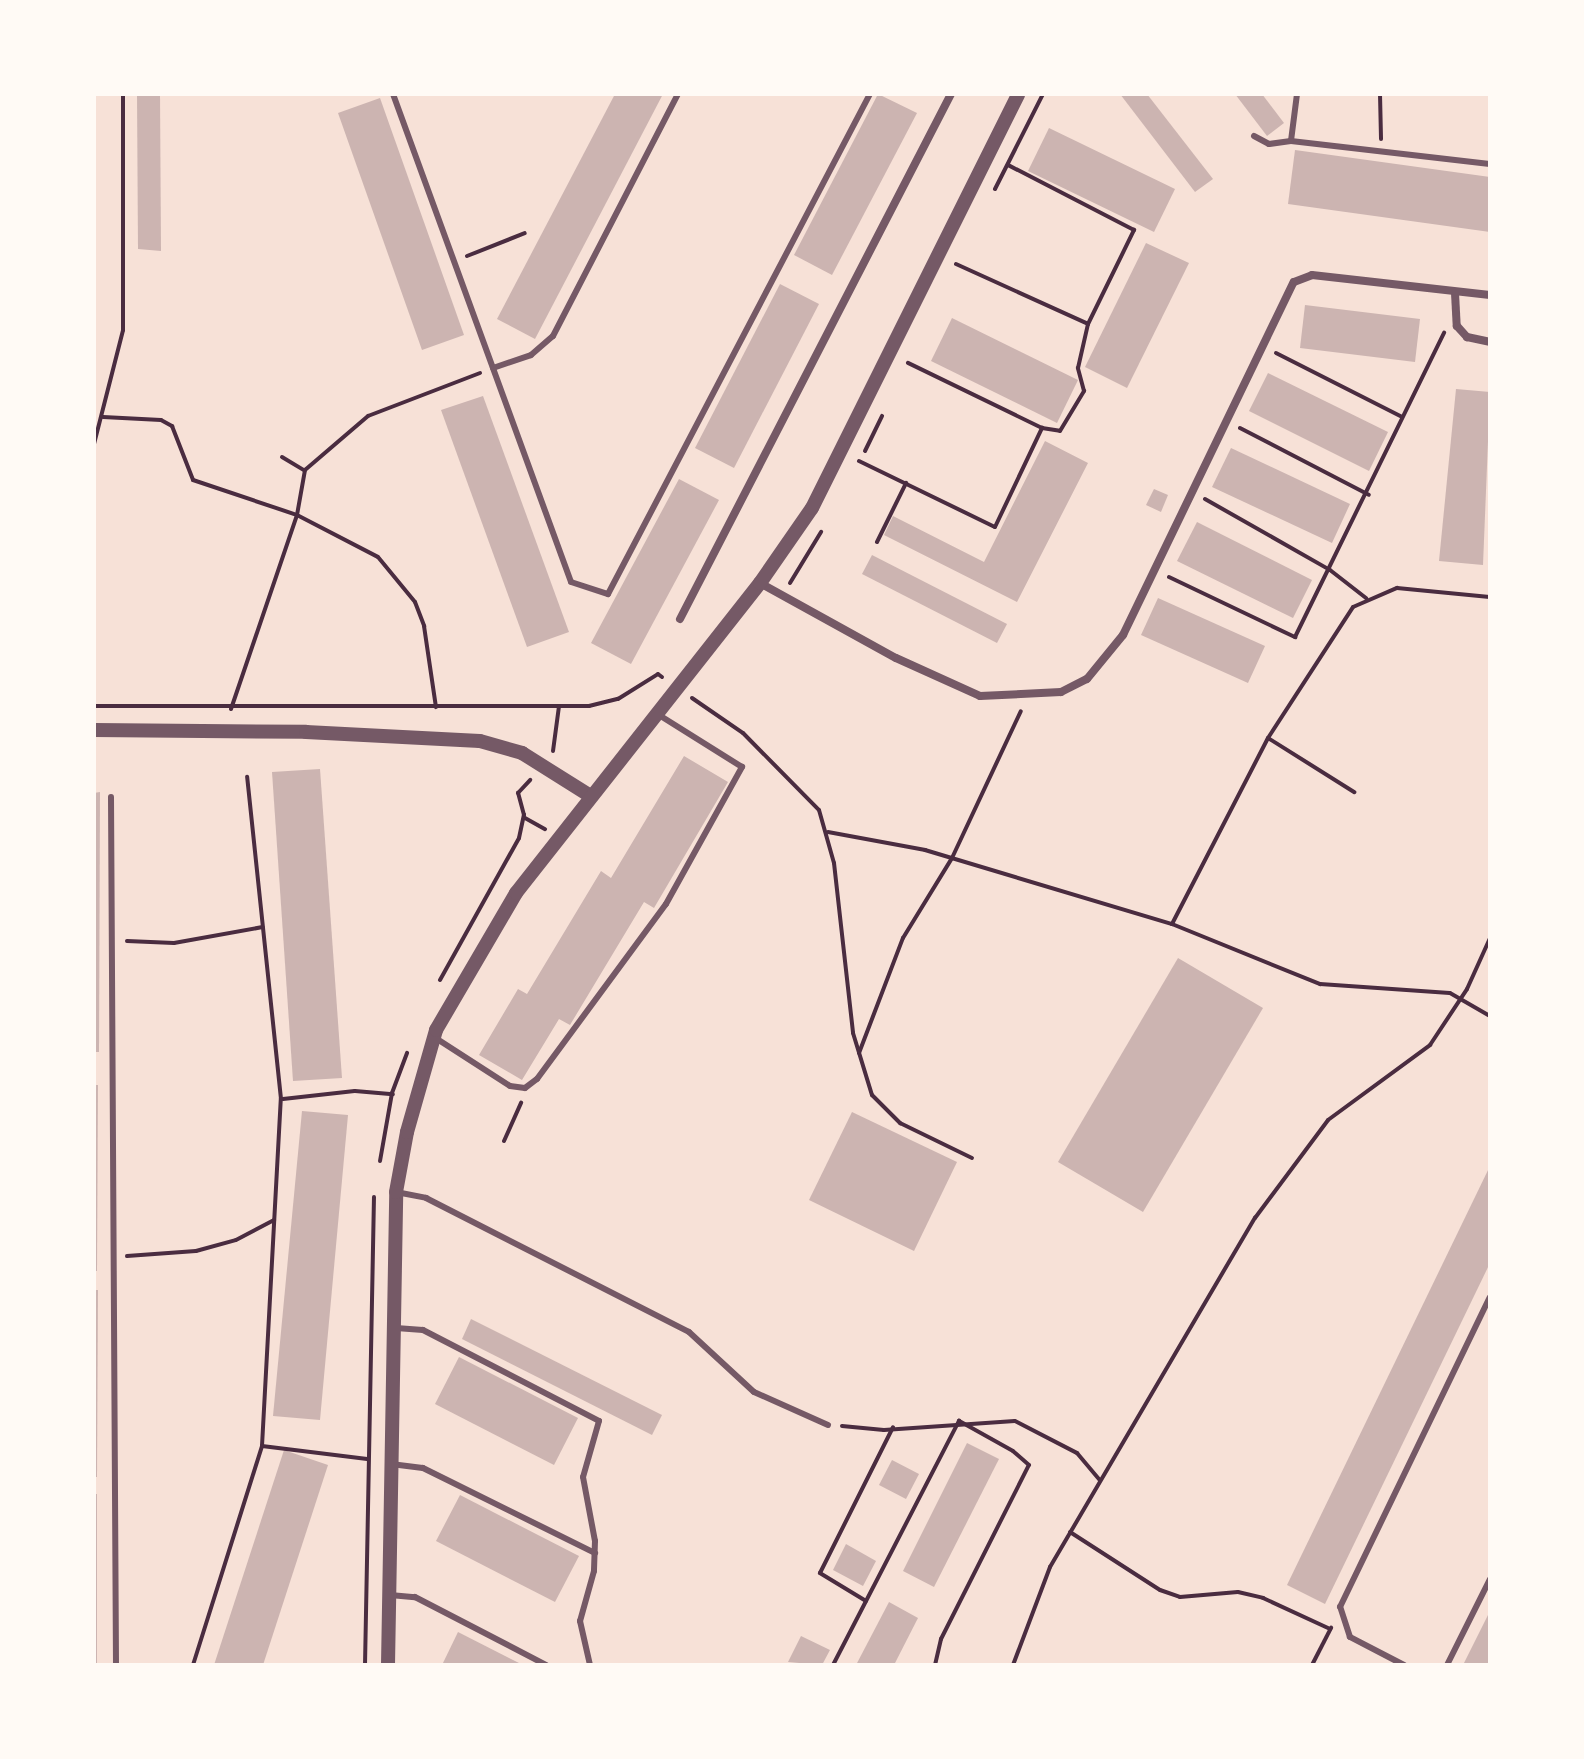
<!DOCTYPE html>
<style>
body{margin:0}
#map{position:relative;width:1584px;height:1759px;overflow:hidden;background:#f7e1d7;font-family:"DM Sans",sans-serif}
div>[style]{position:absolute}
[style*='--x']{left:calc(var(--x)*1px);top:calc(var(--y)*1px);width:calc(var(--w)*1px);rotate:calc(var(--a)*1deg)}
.building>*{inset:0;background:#ccb4b1}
.path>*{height:4px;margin:-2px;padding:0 2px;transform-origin:2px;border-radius:2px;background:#4a2c40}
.service>*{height:6px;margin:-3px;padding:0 3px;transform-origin:3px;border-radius:3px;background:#755966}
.minor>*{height:8px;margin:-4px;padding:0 4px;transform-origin:4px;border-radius:4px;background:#755966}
.tertiary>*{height:14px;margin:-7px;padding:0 7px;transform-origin:7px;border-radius:7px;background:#755966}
span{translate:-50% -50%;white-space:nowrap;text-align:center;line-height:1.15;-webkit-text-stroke:7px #fffaf5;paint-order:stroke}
.frame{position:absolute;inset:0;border:96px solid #fffaf5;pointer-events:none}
</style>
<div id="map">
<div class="building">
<i style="clip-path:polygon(137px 94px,160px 94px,161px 251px,138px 249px)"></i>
<i style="clip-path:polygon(615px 94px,663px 94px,535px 339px,497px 319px)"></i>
<i style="clip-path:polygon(878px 94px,917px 113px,832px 275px,794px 255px)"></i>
<i style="clip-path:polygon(1120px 94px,1147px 94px,1213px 179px,1195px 192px)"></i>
<i style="clip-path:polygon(1235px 94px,1262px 94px,1284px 123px,1267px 136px)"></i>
<i style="clip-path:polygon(380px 98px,464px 335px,422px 350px,338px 113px)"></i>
<i style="clip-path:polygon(1049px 128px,1175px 189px,1154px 232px,1028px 171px)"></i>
<i style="clip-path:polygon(1295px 150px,1490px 177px,1490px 232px,1288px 204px)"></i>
<i style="clip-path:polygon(1146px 243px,1189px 263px,1127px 388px,1085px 367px)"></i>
<i style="clip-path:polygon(780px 284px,819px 304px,734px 468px,695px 448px)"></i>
<i style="clip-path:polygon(1305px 305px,1420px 319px,1415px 362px,1300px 348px)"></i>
<i style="clip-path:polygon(952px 318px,1078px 380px,1057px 423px,931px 361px)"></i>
<i style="clip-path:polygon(1268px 373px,1388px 432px,1369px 471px,1249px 411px)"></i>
<i style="clip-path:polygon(1456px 389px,1490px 392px,1483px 565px,1439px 561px)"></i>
<i style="clip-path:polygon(483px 396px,569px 632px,527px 647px,441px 410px)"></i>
<i style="clip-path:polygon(1045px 441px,1088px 463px,1017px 602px,884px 535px,893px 516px,984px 562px)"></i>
<i style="clip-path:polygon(1231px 448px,1350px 504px,1332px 543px,1212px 487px)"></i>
<i style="clip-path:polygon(679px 479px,719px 500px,631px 664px,591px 643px)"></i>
<i style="clip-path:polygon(1154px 489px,1168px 495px,1161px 512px,1146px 505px)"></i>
<i style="clip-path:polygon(1197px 522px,1312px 580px,1293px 618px,1177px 561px)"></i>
<i style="clip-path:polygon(872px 555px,1007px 624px,997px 643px,862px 574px)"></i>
<i style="clip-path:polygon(1158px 598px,1265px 646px,1248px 683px,1141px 635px)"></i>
<i style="clip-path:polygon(684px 756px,728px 782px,654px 908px,644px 902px,570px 1025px,559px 1019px,522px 1080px,479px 1055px,518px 989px,527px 994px,601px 871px,611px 878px)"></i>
<i style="clip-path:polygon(320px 769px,342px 1078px,293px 1081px,272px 772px)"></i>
<i style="clip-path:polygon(100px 792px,99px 1052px,94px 1052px,94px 793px)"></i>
<i style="clip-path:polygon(1178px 958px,1263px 1008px,1143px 1212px,1058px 1162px)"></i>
<i style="clip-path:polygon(94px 1085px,98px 1085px,97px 1271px,94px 1271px)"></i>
<i style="clip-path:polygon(302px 1111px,348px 1115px,320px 1420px,273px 1416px)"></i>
<i style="clip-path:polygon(852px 1112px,957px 1162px,914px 1251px,809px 1200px)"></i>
<i style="clip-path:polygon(1490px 1166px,1490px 1263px,1325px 1604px,1287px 1585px)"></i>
<i style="clip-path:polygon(94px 1290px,98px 1290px,97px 1477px,94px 1477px)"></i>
<i style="clip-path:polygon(471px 1319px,662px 1415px,652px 1435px,462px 1339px)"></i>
<i style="clip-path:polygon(459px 1357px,578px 1418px,554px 1465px,435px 1404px)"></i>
<i style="clip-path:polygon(967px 1443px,999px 1459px,934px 1587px,903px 1571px)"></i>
<i style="clip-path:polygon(284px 1450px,328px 1465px,263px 1665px,214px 1665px)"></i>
<i style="clip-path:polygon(892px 1460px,919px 1474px,906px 1499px,879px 1485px)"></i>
<i style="clip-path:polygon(94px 1494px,97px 1494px,97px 1665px,94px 1665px)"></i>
<i style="clip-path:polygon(460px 1495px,579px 1556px,555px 1602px,436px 1541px)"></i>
<i style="clip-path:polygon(846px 1544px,876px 1561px,863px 1586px,833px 1570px)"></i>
<i style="clip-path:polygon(889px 1602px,918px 1618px,894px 1665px,856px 1665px)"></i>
<i style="clip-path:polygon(1490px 1611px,1490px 1665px,1463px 1665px)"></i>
<i style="clip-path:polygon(458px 1632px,523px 1665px,442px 1665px)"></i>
<i style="clip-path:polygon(801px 1636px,830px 1650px,822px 1665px,788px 1662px)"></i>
</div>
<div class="path">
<i style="--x:1380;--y:94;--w:45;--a:88.7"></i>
<i style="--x:995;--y:189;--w:106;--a:-63.2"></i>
<i style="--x:467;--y:256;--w:62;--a:-21.6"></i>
<i style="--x:956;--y:264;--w:145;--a:24.4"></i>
<i style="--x:1088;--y:324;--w:105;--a:-63.9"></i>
<i style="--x:1134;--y:230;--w:142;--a:-152.7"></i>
<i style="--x:1276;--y:353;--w:141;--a:26.9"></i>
<i style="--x:103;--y:417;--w:58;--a:3"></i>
<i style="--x:161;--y:420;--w:13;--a:29"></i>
<i style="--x:172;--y:426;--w:58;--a:68.7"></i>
<i style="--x:193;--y:480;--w:110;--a:18.6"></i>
<i style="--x:297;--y:515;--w:91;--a:27.4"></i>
<i style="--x:378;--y:557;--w:58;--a:50.6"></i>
<i style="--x:415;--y:602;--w:26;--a:69"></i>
<i style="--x:424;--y:626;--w:82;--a:81.6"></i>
<i style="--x:1042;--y:428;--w:18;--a:9"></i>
<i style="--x:1060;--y:431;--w:47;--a:-59"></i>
<i style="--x:1084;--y:391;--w:24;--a:-105"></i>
<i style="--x:1078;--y:368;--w:45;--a:-77.2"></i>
<i style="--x:1240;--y:428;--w:145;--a:27.4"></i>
<i style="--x:94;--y:444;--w:118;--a:-75.7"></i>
<i style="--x:123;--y:330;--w:236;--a:-90"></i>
<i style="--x:865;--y:451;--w:39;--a:-64"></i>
<i style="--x:282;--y:457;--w:26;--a:31"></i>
<i style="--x:859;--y:461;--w:151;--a:25.9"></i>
<i style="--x:995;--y:527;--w:110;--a:-64.6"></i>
<i style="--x:1042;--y:428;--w:149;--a:-154.1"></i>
<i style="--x:1205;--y:499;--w:144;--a:29.6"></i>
<i style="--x:1330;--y:570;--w:46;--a:37.9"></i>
<i style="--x:877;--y:542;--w:66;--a:-63.8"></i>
<i style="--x:1169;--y:577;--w:140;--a:25.5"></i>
<i style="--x:1295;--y:637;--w:339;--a:-63.9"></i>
<i style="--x:790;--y:583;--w:60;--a:-58.7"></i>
<i style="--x:692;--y:698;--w:62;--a:34.5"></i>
<i style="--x:743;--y:733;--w:108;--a:45.4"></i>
<i style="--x:819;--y:810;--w:55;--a:74.2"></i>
<i style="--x:834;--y:863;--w:171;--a:83.6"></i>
<i style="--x:853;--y:1033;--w:65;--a:73"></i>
<i style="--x:872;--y:1095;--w:40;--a:45"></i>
<i style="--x:900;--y:1123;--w:80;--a:25.9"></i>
<i style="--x:94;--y:706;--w:495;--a:0"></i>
<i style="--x:589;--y:706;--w:30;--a:-14"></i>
<i style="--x:618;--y:699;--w:47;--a:-32"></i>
<i style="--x:658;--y:674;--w:5;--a:37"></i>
<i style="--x:231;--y:709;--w:205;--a:-71.2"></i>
<i style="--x:297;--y:515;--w:46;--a:-79.9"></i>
<i style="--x:305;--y:470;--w:83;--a:-40.6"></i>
<i style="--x:368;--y:416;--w:120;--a:-21"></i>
<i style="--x:1268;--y:738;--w:102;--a:32.1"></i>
<i style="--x:553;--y:751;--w:45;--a:-82.4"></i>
<i style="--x:525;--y:818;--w:23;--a:29"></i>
<i style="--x:828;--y:832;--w:99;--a:10.5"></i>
<i style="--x:925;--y:850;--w:258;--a:16.7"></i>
<i style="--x:1172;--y:924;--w:160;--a:22.1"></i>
<i style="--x:1320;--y:984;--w:130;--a:4"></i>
<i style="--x:1450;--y:993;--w:46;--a:29.9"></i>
<i style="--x:1172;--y:924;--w:209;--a:-62.7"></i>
<i style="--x:1268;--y:738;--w:156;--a:-57"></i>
<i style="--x:1353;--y:607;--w:48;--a:-23.4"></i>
<i style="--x:1397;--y:588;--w:93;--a:5.5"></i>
<i style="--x:127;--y:941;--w:47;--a:2.4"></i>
<i style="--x:174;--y:943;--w:90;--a:-10.2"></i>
<i style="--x:440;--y:980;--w:162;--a:-60.9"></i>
<i style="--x:519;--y:838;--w:24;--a:-78"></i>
<i style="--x:524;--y:815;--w:23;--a:-105"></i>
<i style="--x:518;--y:793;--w:18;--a:-47"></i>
<i style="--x:859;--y:1053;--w:123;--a:-69.1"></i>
<i style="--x:903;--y:938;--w:94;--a:-58.5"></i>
<i style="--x:952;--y:858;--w:162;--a:-64.9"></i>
<i style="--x:283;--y:1099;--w:72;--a:-6.3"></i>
<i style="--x:355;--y:1091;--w:38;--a:5"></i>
<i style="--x:504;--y:1141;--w:42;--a:-65.9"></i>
<i style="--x:380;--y:1161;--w:69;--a:-80"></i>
<i style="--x:392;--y:1093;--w:43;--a:-69.4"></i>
<i style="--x:127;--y:1256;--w:69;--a:-4.1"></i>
<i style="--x:196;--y:1251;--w:41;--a:-15.4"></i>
<i style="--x:236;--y:1240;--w:43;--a:-27.8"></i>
<i style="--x:842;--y:1426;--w:42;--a:5.4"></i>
<i style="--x:884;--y:1430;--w:131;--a:-3.9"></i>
<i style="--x:1015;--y:1421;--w:70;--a:27.3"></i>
<i style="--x:1077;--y:1453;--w:35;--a:50"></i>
<i style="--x:262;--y:1446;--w:106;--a:7.1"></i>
<i style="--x:1070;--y:1532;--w:107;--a:32.8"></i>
<i style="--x:1160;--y:1590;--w:21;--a:19"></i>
<i style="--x:1180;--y:1597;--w:58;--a:-4.9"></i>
<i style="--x:1238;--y:1592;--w:26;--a:13"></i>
<i style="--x:1263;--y:1598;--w:74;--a:24.8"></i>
<i style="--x:866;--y:1601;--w:54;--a:-148.7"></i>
<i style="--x:820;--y:1573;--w:163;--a:-63.4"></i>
<i style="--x:193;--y:1665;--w:230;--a:-72.5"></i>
<i style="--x:262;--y:1446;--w:348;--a:-86.9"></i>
<i style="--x:281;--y:1099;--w:324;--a:-96"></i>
<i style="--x:365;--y:1665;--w:468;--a:-88.9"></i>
<i style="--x:833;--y:1665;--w:275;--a:-62.7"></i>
<i style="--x:935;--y:1665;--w:27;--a:-77"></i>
<i style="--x:941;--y:1639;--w:195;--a:-63.2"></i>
<i style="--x:1029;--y:1465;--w:21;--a:-139"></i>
<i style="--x:1013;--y:1451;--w:62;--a:-150.9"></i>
<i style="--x:1013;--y:1665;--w:105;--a:-69.3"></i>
<i style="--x:1050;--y:1567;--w:405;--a:-59.6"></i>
<i style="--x:1255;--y:1218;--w:122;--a:-53.3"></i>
<i style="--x:1328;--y:1120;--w:127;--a:-36.3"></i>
<i style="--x:1430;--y:1045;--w:67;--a:-56.5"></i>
<i style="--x:1467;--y:989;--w:56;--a:-65.7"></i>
<i style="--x:1312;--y:1665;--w:42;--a:-62.8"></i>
</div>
<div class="service">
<i style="--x:393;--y:94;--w:519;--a:69.96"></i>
<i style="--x:571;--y:582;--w:39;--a:18"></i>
<i style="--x:608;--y:594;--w:564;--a:-62.35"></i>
<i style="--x:1297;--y:94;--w:47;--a:97.3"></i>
<i style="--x:1291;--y:141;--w:200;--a:6.6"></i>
<i style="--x:1254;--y:136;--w:17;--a:28"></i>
<i style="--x:1269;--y:144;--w:22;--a:-8"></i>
<i style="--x:493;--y:368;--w:40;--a:-18.9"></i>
<i style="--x:531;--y:355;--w:29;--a:-41"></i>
<i style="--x:553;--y:336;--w:272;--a:-62.7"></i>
<i style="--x:111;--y:797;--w:868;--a:89.67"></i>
<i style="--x:434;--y:1037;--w:90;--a:32.8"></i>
<i style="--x:510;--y:1086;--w:15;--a:8"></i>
<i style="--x:525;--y:1088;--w:15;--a:-37"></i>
<i style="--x:537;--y:1079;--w:217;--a:-53.6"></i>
<i style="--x:666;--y:904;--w:157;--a:-61"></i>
<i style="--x:742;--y:767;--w:98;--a:-147.9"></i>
<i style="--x:396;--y:1192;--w:31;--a:11"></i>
<i style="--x:426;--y:1198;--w:295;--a:27"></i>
<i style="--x:689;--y:1332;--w:88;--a:42.7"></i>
<i style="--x:754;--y:1392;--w:81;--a:24"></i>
<i style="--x:396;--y:1328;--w:27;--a:4"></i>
<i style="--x:423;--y:1330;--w:198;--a:27.3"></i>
<i style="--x:599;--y:1421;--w:58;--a:105.9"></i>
<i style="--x:583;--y:1477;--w:65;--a:79.4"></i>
<i style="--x:595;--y:1541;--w:30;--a:92"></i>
<i style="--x:594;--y:1571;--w:52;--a:105.6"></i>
<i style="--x:580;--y:1621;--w:45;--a:77.2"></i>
<i style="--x:391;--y:1464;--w:32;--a:7"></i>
<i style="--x:423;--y:1468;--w:192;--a:26.3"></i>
<i style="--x:390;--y:1595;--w:25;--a:5"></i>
<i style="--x:415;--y:1597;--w:148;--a:27.4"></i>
<i style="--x:1404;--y:1665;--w:61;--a:-152.6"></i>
<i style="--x:1350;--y:1637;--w:32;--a:-108"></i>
<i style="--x:1340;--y:1607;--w:344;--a:-64.2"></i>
<i style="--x:1447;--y:1665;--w:96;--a:-63.4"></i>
</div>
<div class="minor">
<i style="--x:1455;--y:293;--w:33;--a:87"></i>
<i style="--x:1457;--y:326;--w:15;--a:48"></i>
<i style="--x:1467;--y:337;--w:24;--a:12"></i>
<i style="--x:760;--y:583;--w:155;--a:28.9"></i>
<i style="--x:896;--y:658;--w:92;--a:24.3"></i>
<i style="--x:980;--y:696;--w:81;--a:-2.8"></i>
<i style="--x:1061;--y:692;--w:29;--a:-27"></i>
<i style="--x:1087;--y:679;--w:57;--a:-50.7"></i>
<i style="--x:1123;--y:635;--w:392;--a:-64.2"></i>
<i style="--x:1294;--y:282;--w:19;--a:-21"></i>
<i style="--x:1312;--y:275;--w:179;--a:6.4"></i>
<i style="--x:680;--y:619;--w:591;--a:-62.7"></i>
</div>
<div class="tertiary">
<i style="--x:94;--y:730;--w:212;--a:0.5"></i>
<i style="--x:306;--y:732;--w:174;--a:3"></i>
<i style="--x:480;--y:741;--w:44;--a:15.9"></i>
<i style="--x:522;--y:753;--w:79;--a:32.1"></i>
<i style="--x:388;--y:1665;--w:473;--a:-89"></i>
<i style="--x:396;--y:1192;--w:61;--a:-79.6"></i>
<i style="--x:407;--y:1132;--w:106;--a:-74.1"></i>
<i style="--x:436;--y:1030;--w:159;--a:-59.7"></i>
<i style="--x:516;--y:893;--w:395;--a:-51.8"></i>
<i style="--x:760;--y:583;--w:91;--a:-55.3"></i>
<i style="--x:812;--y:508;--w:462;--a:-63.5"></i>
</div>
<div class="frame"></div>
</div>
